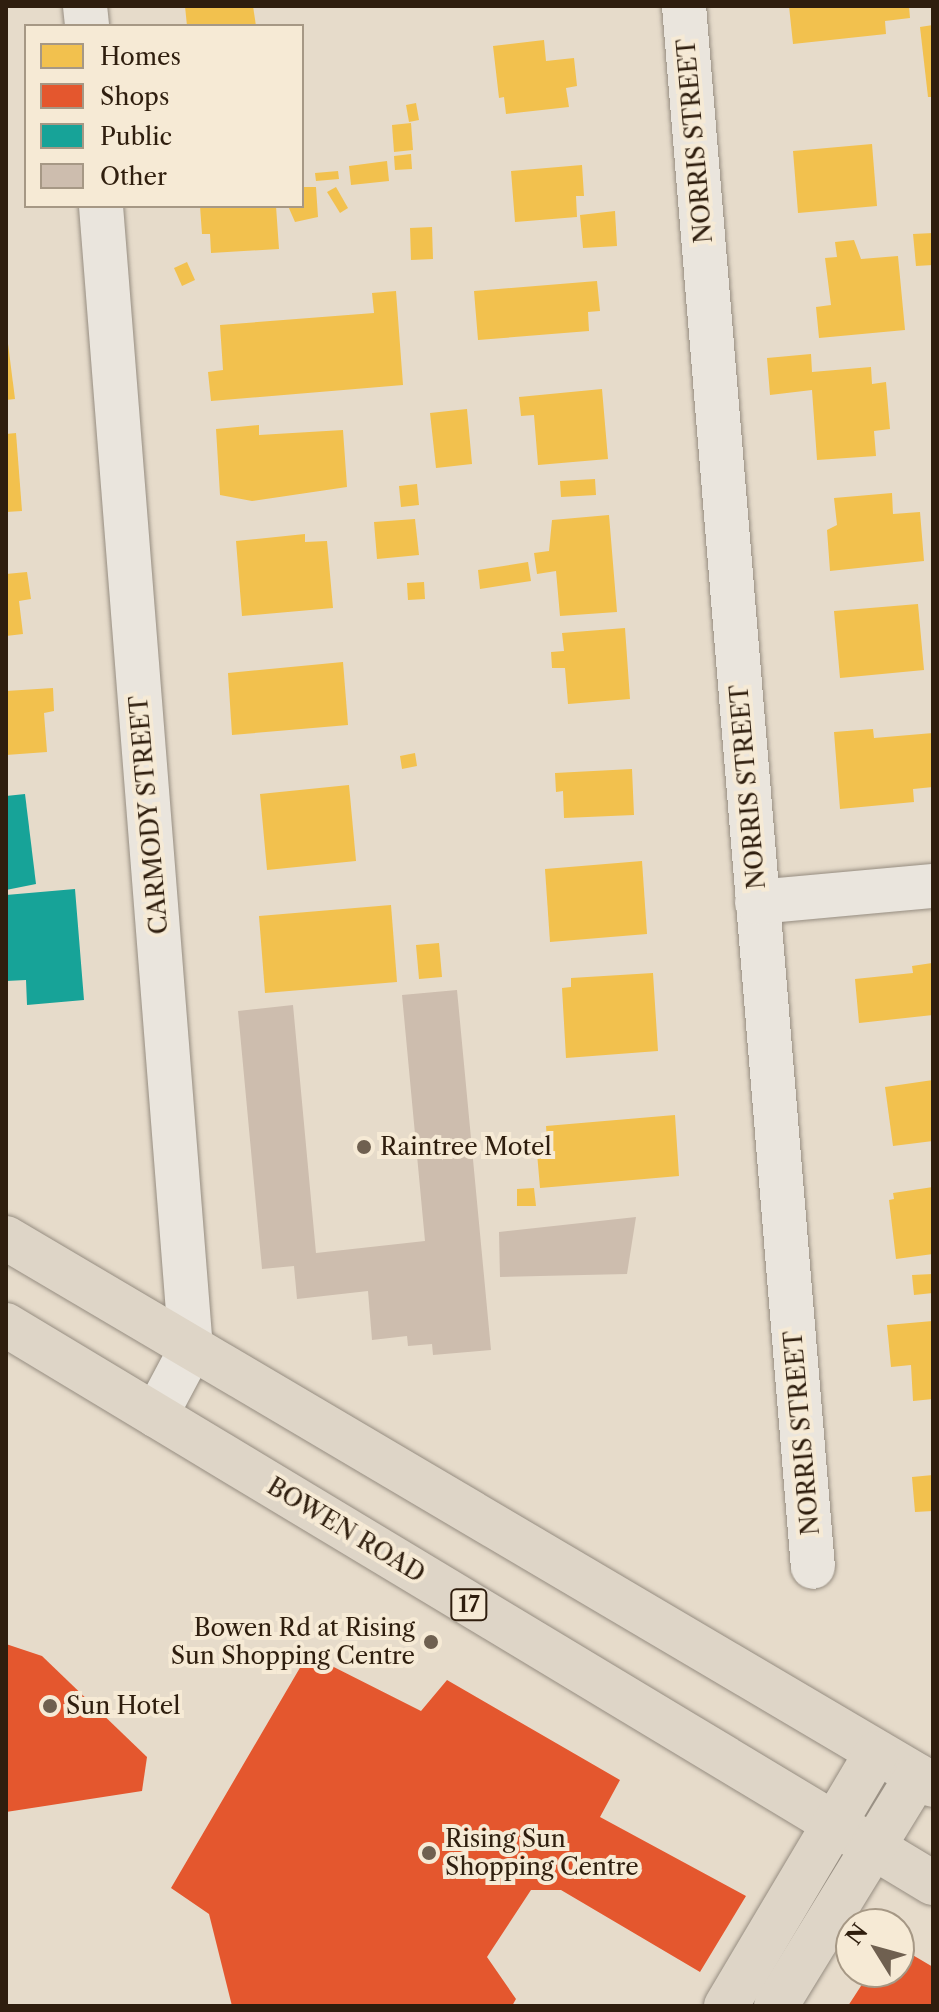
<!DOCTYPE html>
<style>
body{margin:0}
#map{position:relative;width:939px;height:2012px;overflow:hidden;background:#e6dbca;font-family:"Libre Caslon Text",serif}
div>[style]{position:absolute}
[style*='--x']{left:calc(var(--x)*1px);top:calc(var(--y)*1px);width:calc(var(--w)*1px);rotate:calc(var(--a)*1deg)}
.homes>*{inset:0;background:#f2c14e}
.shops>*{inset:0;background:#e4572e}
.public>*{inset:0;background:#17a398}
.building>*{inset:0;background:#cdbdae}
.roads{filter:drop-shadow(0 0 2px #968d81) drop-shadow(0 0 2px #968d81)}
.minor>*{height:44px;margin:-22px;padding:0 22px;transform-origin:22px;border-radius:22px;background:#eae5dd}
.major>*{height:44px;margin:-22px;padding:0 22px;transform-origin:22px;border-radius:22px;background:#ded5c7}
.dots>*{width:22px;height:22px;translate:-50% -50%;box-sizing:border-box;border:4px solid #f6ead5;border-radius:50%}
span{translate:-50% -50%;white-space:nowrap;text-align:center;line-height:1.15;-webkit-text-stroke:8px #f6ead5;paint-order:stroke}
.shield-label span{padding:2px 6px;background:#f6ead5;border:2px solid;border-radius:6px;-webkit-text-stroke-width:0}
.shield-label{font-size:22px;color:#2f1e0e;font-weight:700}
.street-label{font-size:24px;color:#2f1e0e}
.poi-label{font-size:24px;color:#2f1e0e}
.left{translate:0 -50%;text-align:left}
.right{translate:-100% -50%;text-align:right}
.frame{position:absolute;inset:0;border:8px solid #2f1e0e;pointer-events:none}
.legend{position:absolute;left:24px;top:24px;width:280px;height:184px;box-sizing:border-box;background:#f6ead5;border:2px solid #a69885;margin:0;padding:10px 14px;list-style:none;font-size:24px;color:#2f1e0e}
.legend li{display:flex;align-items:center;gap:16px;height:40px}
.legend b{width:40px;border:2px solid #a69885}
.north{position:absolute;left:835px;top:1908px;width:80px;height:80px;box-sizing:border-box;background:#f6ead5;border:2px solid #a69885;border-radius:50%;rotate:307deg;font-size:22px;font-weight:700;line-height:32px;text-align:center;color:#2f1e0e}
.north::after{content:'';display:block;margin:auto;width:28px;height:36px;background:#6f6050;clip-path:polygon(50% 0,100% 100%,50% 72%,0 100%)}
</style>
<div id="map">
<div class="homes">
<i style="clip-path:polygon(185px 6px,253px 6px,256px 26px,187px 26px)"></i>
<i style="clip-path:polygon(789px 6px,909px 6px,910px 18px,885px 21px,886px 34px,793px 44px)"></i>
<i style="clip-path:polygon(933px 25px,933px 97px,928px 97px,920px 27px)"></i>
<i style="clip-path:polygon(544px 40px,546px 61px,574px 58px,577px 86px,566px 88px,569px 107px,506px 114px,504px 97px,499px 98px,493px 46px)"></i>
<i style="clip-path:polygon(416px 103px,419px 120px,409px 122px,406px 105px)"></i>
<i style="clip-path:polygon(411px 123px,413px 150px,394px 152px,392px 125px)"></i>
<i style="clip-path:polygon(872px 144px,877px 206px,798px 213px,793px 151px)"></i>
<i style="clip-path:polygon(411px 154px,412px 169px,395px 170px,394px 156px)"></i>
<i style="clip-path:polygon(387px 161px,389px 181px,351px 185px,349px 166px)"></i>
<i style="clip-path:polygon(582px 165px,584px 196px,576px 196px,577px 217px,515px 222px,511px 171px)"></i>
<i style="clip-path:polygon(338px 171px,339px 179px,316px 181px,315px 173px)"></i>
<i style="clip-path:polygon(302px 187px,316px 187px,318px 217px,295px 222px,288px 206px,302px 206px)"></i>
<i style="clip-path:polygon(336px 187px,348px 208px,340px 213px,327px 192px)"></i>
<i style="clip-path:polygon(200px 206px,276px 206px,279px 249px,211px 253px,210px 234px,202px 234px)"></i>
<i style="clip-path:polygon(615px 211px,617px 246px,583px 248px,580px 215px)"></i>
<i style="clip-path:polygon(432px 227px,433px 259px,411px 260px,410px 228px)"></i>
<i style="clip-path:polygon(933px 233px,933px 265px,916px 266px,913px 234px)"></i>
<i style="clip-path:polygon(854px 240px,861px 259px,898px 256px,905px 330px,819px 338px,816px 307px,831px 305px,825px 258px,837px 257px,835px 242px)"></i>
<i style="clip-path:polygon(187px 262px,195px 280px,182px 286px,174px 268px)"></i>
<i style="clip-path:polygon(597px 281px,600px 311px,588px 312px,589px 331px,478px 340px,474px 291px)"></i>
<i style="clip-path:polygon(396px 291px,403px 385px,211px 401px,208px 372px,223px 370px,220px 325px,374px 313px,372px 293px)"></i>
<i style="clip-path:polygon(6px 328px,15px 399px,6px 400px)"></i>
<i style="clip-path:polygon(811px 354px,812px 372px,871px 367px,872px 384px,886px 382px,890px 429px,874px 431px,876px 456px,817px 460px,812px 390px,770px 395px,767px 358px)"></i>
<i style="clip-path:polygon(602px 389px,608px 459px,538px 465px,534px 415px,521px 416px,519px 397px)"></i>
<i style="clip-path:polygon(467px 409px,472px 464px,436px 468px,430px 413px)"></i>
<i style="clip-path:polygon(259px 425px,259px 435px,343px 430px,347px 487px,252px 501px,220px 495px,216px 429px)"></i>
<i style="clip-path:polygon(16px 433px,22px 511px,6px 512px,6px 434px)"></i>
<i style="clip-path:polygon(595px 479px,596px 495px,561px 497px,560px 481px)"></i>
<i style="clip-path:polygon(417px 484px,419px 505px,401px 507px,399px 486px)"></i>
<i style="clip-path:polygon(892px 493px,893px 514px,920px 512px,924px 561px,830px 571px,827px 530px,837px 525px,834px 498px)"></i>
<i style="clip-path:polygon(609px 515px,617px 612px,560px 616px,556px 571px,537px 574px,534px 553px,549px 551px,552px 520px)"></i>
<i style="clip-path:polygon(415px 519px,419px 555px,377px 559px,374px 522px)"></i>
<i style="clip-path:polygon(305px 534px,305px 542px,327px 541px,333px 608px,242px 616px,236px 541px)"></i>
<i style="clip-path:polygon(528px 562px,531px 581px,480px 589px,478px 570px)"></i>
<i style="clip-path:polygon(27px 572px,31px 599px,19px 601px,23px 634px,6px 636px,6px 574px)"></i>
<i style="clip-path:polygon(424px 582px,425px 599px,408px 600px,407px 583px)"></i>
<i style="clip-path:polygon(918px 604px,924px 670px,840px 678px,834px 611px)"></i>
<i style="clip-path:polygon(625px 628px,630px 699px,568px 704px,565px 668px,552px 668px,551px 652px,564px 651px,562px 633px)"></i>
<i style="clip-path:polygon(343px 662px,348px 725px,232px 735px,228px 673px)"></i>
<i style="clip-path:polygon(53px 688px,54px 711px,44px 713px,47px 752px,6px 755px,6px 691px)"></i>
<i style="clip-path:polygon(873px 729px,874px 738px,933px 733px,933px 787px,913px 789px,914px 802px,840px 809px,834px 732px)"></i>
<i style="clip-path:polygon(415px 753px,417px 766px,402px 769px,400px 756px)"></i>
<i style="clip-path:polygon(632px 769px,634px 815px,564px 818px,563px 791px,556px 792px,555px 773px)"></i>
<i style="clip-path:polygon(349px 785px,356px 861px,267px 870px,260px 794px)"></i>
<i style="clip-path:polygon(642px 861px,647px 934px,550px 942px,545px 869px)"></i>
<i style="clip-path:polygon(391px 905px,397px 982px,265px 993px,259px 916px)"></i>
<i style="clip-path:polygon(439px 943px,442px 977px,419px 979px,416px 945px)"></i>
<i style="clip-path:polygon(932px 963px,933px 1015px,859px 1023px,855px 979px,913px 973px,912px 966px)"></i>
<i style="clip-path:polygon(653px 973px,658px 1051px,566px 1058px,562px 988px,571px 987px,571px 978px)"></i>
<i style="clip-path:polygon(933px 1080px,933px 1141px,893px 1146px,885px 1087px)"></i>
<i style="clip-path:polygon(675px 1115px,679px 1176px,540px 1188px,537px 1153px,548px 1152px,546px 1126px)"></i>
<i style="clip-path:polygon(933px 1187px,933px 1254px,896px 1259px,889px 1200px,894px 1199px,893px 1193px)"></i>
<i style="clip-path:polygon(534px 1188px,536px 1206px,517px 1206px,517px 1189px)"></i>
<i style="clip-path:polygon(933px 1274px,933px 1293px,914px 1295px,912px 1275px)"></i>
<i style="clip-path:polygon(933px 1321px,933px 1399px,913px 1401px,911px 1365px,891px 1367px,887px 1325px)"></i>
<i style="clip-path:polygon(933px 1475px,933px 1511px,915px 1512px,912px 1477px)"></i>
</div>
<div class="shops">
<i style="clip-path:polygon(6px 1644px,42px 1656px,147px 1757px,142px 1791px,6px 1812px)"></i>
<i style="clip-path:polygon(308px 1654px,421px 1711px,447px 1680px,620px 1780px,600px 1817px,746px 1896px,700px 1972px,561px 1890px,531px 1890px,487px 1957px,516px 1999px,512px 2006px,232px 2006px,209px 1914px,171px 1888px)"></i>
<i style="clip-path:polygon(899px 1947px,933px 1967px,933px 2006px,848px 2006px,870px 1972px,899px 1972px)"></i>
</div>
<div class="public">
<i style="clip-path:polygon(25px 794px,36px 884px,6px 890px,6px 796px)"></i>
<i style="clip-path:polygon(75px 889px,84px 1000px,27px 1005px,26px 980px,6px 981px,6px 895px)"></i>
</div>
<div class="building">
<i style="clip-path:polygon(457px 990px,491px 1350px,433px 1355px,432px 1344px,408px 1346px,407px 1336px,372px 1340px,368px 1291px,297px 1299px,294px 1266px,262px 1269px,238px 1011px,293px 1005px,316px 1253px,425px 1241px,402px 995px)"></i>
<i style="clip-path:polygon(636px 1217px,627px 1274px,500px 1277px,499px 1232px)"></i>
</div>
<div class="roads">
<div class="minor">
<i style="--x:85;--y:6;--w:20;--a:84"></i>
<i style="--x:684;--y:6;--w:1566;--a:85.28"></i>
<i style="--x:101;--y:206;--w:1147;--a:85.5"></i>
<i style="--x:191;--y:1349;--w:75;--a:117.9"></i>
<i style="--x:757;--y:902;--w:177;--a:-5.2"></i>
</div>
<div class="major">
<i style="--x:6;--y:1238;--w:1076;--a:30.54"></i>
<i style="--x:6;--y:1325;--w:1082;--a:31.05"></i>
<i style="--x:726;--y:2006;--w:294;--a:-59.3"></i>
<i style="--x:776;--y:2006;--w:270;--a:-58.5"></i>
</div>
</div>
<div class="dots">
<i style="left:364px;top:1147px;background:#6f6050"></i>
<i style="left:431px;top:1642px;background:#6f6050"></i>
<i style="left:50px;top:1706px;background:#6f6050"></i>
<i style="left:429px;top:1853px;background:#6f6050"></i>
</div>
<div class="shield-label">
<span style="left:469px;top:1605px">17</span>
</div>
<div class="street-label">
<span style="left:695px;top:141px;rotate:-95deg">NORRIS STREET</span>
<span style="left:748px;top:787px;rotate:-95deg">NORRIS STREET</span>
<span style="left:149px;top:815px;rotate:-95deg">CARMODY STREET</span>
<span style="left:802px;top:1433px;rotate:-95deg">NORRIS STREET</span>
<span style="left:346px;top:1530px;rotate:31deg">BOWEN ROAD</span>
</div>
<div class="poi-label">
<span class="left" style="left:380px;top:1147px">Raintree Motel</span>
<span class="right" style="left:415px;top:1642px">Bowen Rd at Rising<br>Sun Shopping Centre</span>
<span class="left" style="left:66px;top:1706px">Sun Hotel</span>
<span class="left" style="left:445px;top:1853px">Rising Sun<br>Shopping Centre</span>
</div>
<div class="frame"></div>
<ul class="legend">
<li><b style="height:22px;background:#f2c14e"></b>Homes</li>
<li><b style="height:22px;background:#e4572e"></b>Shops</li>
<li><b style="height:22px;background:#17a398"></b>Public</li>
<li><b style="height:22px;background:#cdbdae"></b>Other</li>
</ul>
<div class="north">N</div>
</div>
